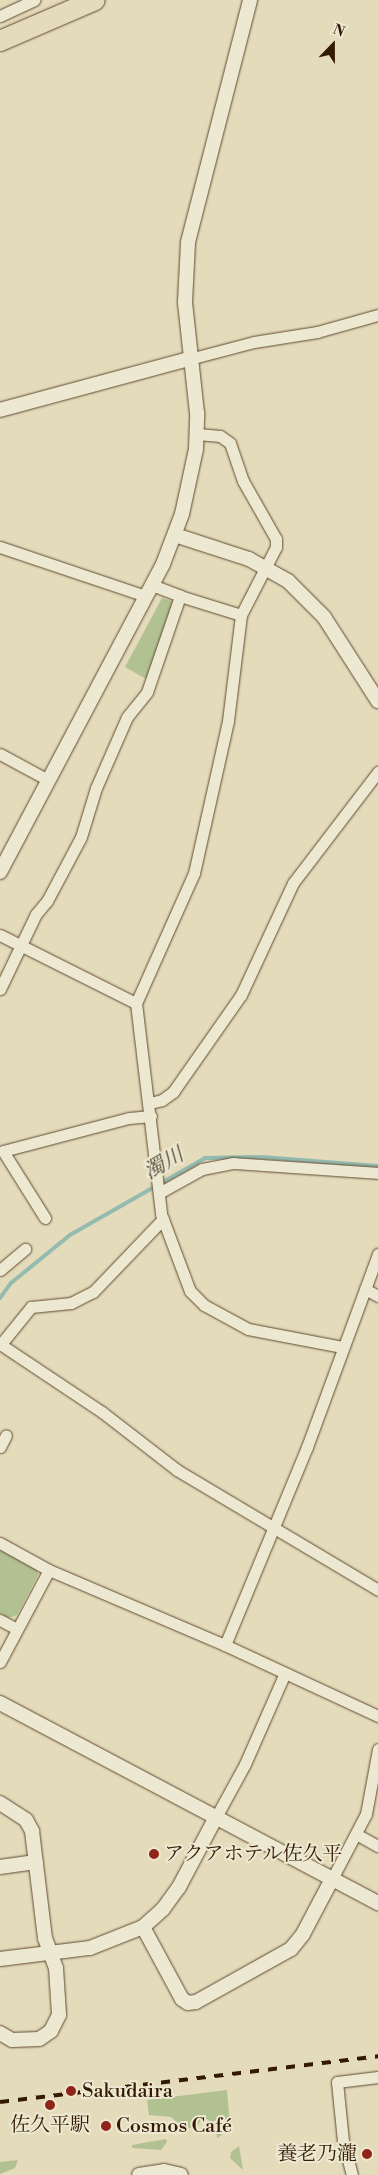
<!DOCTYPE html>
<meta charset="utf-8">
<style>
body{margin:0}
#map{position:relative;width:378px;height:2175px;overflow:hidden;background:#e4dbba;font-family:"Libre Bodoni","Noto Serif JP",serif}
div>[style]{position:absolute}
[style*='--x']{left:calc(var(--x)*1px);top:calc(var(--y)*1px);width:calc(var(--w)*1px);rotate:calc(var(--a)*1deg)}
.green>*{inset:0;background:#b1c192}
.stream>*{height:4px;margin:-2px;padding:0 2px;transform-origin:2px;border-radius:2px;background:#95bbb0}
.roads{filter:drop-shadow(0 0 1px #604a30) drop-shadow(0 0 1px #604a30)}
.minor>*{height:11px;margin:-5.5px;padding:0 5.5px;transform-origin:5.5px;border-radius:5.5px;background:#ede8d2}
.tertiary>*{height:14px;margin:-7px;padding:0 7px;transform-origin:7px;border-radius:7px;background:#ede8d2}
.motorway>*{height:20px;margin:-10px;padding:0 10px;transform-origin:10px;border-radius:10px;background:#e4dbba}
.rail>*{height:4px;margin-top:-2px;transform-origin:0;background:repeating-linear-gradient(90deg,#341a02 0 9px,transparent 0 18px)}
.dots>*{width:14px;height:14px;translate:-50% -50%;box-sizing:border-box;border:2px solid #ede8d2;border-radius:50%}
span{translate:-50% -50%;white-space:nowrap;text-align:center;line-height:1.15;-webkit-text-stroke:4px #ede8d2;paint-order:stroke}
.poi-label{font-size:20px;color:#341a02}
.left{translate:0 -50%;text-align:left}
.right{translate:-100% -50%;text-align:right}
.water-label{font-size:21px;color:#514a36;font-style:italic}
.north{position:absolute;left:308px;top:20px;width:50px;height:50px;-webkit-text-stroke:4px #ede8d2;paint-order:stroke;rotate:22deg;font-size:14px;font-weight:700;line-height:20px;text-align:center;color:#341a02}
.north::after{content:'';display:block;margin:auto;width:18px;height:22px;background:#341a02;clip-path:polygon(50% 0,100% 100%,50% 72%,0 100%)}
</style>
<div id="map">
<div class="green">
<i style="clip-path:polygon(162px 598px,173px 602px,148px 680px,125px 667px)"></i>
<i style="clip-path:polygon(0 1549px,37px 1568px,38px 1575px,17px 1615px,9px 1618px,0 1614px)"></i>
<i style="clip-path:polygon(227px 2090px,229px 2115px,233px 2118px,228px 2130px,219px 2137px,217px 2138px,216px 2126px,207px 2119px,201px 2119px,198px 2125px,190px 2128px,181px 2126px,171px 2117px,149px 2115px,147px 2100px)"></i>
<i style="clip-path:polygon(166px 2139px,167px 2142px,161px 2150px,132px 2148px,132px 2145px)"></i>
<i style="clip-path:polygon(239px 2146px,243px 2170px,230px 2158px,231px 2152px)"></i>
<i style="clip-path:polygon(18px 2160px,15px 2168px,0 2174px,0 2162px)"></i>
</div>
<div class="stream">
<i style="--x:0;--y:1298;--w:19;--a:-54"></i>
<i style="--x:11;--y:1283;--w:76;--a:-39.1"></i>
<i style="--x:70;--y:1235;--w:155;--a:-29.7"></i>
<i style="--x:205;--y:1158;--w:57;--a:-1"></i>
<i style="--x:262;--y:1157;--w:116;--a:4.4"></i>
</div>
<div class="roads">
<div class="minor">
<i style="--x:0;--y:16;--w:38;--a:-25"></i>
<i style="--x:193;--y:358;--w:63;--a:-14.7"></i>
<i style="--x:254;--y:342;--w:64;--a:-9"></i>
<i style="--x:317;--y:332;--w:63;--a:-15.6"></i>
<i style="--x:0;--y:547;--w:154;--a:18.6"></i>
<i style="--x:152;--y:585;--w:30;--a:21"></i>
<i style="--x:241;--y:615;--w:107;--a:97"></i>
<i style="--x:228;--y:721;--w:156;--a:102.6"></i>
<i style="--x:194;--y:873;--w:142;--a:114"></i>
<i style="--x:136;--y:1003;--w:212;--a:83.2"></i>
<i style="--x:161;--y:1214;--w:82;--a:69.4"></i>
<i style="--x:190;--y:1291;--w:20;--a:45"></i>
<i style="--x:204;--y:1305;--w:50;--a:28.6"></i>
<i style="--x:248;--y:1329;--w:96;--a:10.8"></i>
<i style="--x:0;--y:754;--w:55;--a:28.4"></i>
<i style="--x:0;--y:935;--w:152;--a:26.6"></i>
<i style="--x:0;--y:989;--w:83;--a:-64.4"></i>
<i style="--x:36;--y:914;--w:17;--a:-50"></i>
<i style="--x:47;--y:901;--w:72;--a:-62"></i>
<i style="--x:81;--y:837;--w:51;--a:-73"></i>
<i style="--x:96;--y:788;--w:77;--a:-66.4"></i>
<i style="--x:127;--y:717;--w:32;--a:-51"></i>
<i style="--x:147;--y:692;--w:102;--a:-71"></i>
<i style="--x:180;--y:596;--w:64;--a:17.3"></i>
<i style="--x:241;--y:615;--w:76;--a:-62.8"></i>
<i style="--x:276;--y:547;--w:8;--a:-90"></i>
<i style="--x:276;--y:539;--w:67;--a:-119.6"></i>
<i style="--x:243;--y:481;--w:40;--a:-108.9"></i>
<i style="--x:230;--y:443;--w:12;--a:-145"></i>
<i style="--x:220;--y:436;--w:23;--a:-175"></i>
<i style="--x:150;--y:1103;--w:12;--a:-14"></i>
<i style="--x:162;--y:1100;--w:14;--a:-36"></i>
<i style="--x:173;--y:1092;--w:118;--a:-55"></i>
<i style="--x:241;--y:995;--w:123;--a:-65.1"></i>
<i style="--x:293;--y:883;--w:140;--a:-52.6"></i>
<i style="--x:159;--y:1193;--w:49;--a:-29.2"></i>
<i style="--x:202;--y:1169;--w:32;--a:-11"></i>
<i style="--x:233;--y:1163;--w:145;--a:3.9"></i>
<i style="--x:45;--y:1218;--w:79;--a:-122.1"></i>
<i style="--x:3;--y:1151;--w:130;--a:-14.7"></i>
<i style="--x:129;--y:1118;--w:22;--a:-5"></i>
<i style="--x:0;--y:1270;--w:33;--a:-40"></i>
<i style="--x:365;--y:1289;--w:15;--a:28"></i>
<i style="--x:0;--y:1344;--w:123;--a:33.7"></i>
<i style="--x:102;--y:1412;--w:95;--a:37.7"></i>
<i style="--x:177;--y:1470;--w:234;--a:30.8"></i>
<i style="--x:1;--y:1344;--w:48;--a:-51"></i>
<i style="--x:31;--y:1307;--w:40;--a:-5.7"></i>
<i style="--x:71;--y:1303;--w:25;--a:-27"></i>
<i style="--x:93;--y:1292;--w:101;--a:-46.2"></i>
<i style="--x:0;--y:1447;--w:13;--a:-63"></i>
<i style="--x:0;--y:1543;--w:56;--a:28.9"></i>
<i style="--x:49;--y:1570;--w:191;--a:23.1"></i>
<i style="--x:225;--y:1645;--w:169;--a:24.9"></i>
<i style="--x:0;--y:1620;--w:19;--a:28"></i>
<i style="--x:225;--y:1645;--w:214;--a:-67.5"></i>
<i style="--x:307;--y:1447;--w:206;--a:-69.8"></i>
<i style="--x:0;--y:1662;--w:104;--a:-62"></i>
<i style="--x:216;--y:1817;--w:60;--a:-61.3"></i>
<i style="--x:245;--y:1764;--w:97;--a:-66.3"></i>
<i style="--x:356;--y:1834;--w:25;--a:29"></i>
<i style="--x:333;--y:1877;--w:71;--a:-62.4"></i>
<i style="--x:366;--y:1814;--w:66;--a:-79.5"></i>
<i style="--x:352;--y:2175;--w:35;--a:-105"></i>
<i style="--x:343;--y:2141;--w:59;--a:-95.8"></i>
<i style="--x:337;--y:2082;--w:41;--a:-7"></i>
</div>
<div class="tertiary">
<i style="--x:0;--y:410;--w:200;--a:-15.1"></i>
<i style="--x:175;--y:535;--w:78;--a:18"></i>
<i style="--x:249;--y:559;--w:45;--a:29.4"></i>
<i style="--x:288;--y:581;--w:51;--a:45"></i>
<i style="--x:324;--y:617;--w:100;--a:57.3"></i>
<i style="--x:0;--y:872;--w:348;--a:-62.1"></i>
<i style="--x:163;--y:564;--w:53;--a:-69.2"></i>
<i style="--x:182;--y:514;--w:66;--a:-77.8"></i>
<i style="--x:196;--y:449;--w:36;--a:-88"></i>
<i style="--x:197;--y:413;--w:112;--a:-96.2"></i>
<i style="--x:185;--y:302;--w:60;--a:-87.1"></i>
<i style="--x:188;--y:242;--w:250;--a:-75.6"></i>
<i style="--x:0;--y:1703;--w:428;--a:27.9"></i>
<i style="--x:0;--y:1803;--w:31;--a:33"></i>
<i style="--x:26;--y:1820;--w:13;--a:61"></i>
<i style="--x:32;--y:1831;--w:108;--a:83.1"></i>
<i style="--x:45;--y:1938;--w:32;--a:70"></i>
<i style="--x:56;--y:1968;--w:47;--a:86.3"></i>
<i style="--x:59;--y:2015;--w:18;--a:117"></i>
<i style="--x:51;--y:2031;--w:14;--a:146"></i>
<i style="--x:39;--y:2039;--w:27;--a:178"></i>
<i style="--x:12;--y:2040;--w:14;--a:-150"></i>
<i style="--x:0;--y:1867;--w:36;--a:-8"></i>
<i style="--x:143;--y:1927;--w:82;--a:61.6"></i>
<i style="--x:182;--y:1999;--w:7;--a:34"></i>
<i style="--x:188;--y:2003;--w:8;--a:-7"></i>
<i style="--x:196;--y:2002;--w:109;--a:-29.2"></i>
<i style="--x:291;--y:1949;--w:19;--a:-51"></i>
<i style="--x:303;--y:1934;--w:64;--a:-62.2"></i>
<i style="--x:0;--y:1959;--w:91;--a:-7"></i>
<i style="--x:90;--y:1948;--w:57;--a:-21.6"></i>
<i style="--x:143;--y:1927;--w:27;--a:-42"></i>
<i style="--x:163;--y:1909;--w:27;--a:-54"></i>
<i style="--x:179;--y:1887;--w:79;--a:-62.1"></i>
<i style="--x:139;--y:2175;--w:25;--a:-9"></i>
<i style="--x:164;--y:2171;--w:17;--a:13"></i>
</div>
<div class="motorway">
<i style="--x:0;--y:41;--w:103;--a:-23.3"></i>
</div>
</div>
<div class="rail">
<i style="--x:0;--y:2102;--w:381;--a:-6.9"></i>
</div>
<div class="dots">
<i style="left:154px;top:1854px;background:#8f2418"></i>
<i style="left:71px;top:2091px;background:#8f2418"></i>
<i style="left:50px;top:2105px;background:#8f2418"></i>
<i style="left:106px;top:2126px;background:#8f2418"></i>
<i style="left:367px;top:2154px;background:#8f2418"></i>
</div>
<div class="poi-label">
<span class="left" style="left:164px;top:1854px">アクアホテル佐久平</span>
<span class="left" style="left:82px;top:2091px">Sakudaira</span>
<span style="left:50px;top:2125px">佐久平駅</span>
<span class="left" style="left:116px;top:2126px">Cosmos Café</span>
<span class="right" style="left:357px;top:2154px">養老乃瀧</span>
</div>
<div class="water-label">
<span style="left:164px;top:1164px;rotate:-30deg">濁川</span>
</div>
<div class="north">N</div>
</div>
